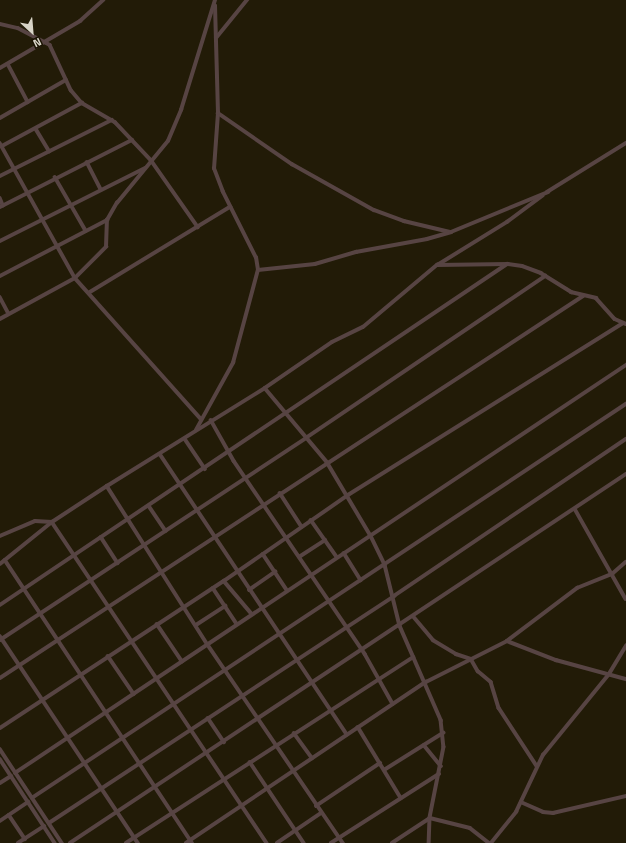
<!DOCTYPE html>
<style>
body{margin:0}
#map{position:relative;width:626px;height:843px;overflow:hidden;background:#221b07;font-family:"Titillium Web",sans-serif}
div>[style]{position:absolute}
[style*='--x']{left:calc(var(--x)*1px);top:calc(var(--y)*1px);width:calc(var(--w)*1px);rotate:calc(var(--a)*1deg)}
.street>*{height:3.5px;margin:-1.75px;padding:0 1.75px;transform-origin:1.75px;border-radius:1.75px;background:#574443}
span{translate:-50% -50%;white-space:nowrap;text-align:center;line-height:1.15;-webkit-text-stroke:3.5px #191201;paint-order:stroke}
.north{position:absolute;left:12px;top:12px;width:40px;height:40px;-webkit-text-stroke:3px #191201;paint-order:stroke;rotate:154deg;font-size:11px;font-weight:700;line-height:16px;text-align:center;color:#d8d4c7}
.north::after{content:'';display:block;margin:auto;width:14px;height:18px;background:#d8d4c7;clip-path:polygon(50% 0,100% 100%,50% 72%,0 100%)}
</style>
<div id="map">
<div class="street">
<i style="--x:0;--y:24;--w:18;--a:13"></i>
<i style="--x:18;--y:28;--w:36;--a:28"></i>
<i style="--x:50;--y:45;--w:50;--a:65"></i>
<i style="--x:71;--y:90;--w:17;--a:50"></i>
<i style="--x:82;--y:103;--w:38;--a:30"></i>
<i style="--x:115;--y:122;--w:52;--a:46.5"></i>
<i style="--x:151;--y:160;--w:82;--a:55"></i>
<i style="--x:216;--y:38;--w:49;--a:-50.8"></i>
<i style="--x:8;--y:64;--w:43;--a:62.2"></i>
<i style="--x:0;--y:68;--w:93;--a:-30.4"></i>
<i style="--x:80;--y:21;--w:31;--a:-42"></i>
<i style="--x:218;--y:113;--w:90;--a:34.6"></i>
<i style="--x:292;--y:164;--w:94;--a:29.3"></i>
<i style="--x:374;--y:210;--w:32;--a:20"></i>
<i style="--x:404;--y:221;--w:47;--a:13.4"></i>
<i style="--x:0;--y:118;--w:76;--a:-29.9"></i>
<i style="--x:36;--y:129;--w:26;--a:59"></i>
<i style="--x:0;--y:143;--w:154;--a:60.9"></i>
<i style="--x:75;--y:278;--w:189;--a:48.2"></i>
<i style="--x:2;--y:146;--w:91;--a:-28.3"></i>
<i style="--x:87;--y:162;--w:31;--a:63"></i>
<i style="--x:0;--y:176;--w:125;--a:-26.6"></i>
<i style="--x:55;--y:177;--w:62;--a:60.1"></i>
<i style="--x:547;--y:192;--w:93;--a:-31.8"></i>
<i style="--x:0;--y:198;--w:8;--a:67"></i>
<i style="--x:0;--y:207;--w:148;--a:-26.9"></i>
<i style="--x:0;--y:241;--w:162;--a:-26.7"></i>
<i style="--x:439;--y:264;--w:80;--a:-31.7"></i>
<i style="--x:507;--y:222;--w:44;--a:-36.6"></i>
<i style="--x:258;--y:270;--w:57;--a:-6"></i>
<i style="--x:315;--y:264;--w:43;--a:-16.3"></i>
<i style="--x:356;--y:252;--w:72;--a:-10.4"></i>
<i style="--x:427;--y:239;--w:25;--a:-16"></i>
<i style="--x:451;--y:232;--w:105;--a:-22.4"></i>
<i style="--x:0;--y:276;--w:121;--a:-27.6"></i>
<i style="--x:90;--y:292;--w:164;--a:-31.3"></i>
<i style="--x:0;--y:297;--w:17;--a:62"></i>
<i style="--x:0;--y:319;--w:85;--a:-28.7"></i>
<i style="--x:75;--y:278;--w:44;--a:-45"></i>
<i style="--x:106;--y:247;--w:27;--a:-88"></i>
<i style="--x:107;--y:220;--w:20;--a:-60"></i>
<i style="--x:117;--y:203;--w:80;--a:-50.6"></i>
<i style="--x:168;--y:141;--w:34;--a:-67"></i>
<i style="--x:181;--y:110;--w:115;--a:-72.8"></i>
<i style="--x:265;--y:388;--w:97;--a:50"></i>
<i style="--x:327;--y:462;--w:86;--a:59.3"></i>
<i style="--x:371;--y:536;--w:32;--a:64"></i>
<i style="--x:385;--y:565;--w:63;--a:76.2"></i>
<i style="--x:400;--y:626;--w:103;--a:66.4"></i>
<i style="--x:441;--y:720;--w:27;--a:84"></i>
<i style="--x:444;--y:747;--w:72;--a:101.2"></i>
<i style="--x:430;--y:818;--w:25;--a:92"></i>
<i style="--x:211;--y:420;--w:47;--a:60.7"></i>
<i style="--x:234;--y:461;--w:233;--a:55.8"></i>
<i style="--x:365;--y:654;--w:57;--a:60.8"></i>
<i style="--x:196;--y:430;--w:77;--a:-61.1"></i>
<i style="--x:233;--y:363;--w:96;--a:-75"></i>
<i style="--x:258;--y:270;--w:12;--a:-99"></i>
<i style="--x:256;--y:258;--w:74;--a:-116.6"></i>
<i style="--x:223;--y:192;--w:25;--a:-111"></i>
<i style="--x:214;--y:169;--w:56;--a:-85.9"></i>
<i style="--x:218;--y:113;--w:107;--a:-91.6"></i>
<i style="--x:185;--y:439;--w:36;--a:56"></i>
<i style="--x:160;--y:454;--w:337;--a:56.3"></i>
<i style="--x:107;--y:486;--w:188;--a:57.6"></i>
<i style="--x:208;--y:645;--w:240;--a:55.7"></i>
<i style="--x:280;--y:493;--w:40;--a:57.1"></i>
<i style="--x:149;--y:506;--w:30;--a:56"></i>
<i style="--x:575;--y:509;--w:103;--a:60.5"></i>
<i style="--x:311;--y:520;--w:45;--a:54.9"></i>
<i style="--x:0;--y:536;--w:38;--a:-23"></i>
<i style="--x:35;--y:521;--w:17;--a:3"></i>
<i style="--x:52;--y:522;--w:386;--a:56.2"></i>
<i style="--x:101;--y:537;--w:31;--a:57"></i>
<i style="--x:344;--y:553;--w:32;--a:58"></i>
<i style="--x:263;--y:554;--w:43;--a:56.3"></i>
<i style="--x:299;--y:557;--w:31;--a:-33"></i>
<i style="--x:5;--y:560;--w:339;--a:56.5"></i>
<i style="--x:0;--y:564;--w:67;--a:-38.9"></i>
<i style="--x:52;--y:522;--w:66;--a:-33.2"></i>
<i style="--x:107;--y:486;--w:186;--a:-31.8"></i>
<i style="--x:265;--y:388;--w:81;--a:-34.5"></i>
<i style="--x:332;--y:342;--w:34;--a:-26"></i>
<i style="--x:363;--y:327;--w:97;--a:-40"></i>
<i style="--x:437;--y:265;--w:71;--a:-0.8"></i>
<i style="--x:508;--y:264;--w:14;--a:8"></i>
<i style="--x:522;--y:266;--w:20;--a:20"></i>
<i style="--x:541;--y:273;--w:36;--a:32"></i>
<i style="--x:571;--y:292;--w:26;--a:13"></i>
<i style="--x:596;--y:298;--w:28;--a:48"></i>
<i style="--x:615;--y:319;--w:12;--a:24"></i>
<i style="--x:224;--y:581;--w:43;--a:49.7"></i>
<i style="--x:213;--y:588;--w:43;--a:56.3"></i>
<i style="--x:249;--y:590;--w:32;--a:-35"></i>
<i style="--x:0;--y:605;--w:611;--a:-33.92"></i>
<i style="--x:414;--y:617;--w:30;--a:50"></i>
<i style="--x:433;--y:640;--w:27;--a:31"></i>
<i style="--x:456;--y:654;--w:16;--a:18"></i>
<i style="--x:471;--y:659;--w:14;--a:60"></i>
<i style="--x:478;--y:671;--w:17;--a:40"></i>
<i style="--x:491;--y:682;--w:27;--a:73"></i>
<i style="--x:499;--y:708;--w:69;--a:56.8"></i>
<i style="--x:157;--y:624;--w:45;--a:56"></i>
<i style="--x:196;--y:625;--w:35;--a:-33"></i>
<i style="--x:0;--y:636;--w:249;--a:56.3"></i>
<i style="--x:0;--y:640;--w:367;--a:-33.4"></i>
<i style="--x:306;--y:438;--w:289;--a:-34.1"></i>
<i style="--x:507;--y:641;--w:88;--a:-37.1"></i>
<i style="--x:577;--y:588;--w:38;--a:-22"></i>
<i style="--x:612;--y:574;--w:18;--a:-41"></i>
<i style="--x:108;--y:656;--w:46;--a:55.6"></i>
<i style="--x:0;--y:678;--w:697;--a:-33.23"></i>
<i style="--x:208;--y:718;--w:29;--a:56"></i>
<i style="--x:358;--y:727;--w:83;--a:58.8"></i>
<i style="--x:0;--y:728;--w:268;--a:-33.3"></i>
<i style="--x:224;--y:581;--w:151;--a:-34.7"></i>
<i style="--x:348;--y:495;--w:324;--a:-32"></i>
<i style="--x:294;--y:733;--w:31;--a:54"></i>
<i style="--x:424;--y:745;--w:27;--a:51"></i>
<i style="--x:0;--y:749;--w:113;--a:56.6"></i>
<i style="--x:0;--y:759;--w:100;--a:56.8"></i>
<i style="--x:250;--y:762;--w:97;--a:56.3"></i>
<i style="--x:384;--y:770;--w:70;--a:-32.1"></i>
<i style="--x:15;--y:773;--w:735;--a:-33.73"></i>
<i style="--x:0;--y:783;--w:13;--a:-32"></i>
<i style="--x:32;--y:798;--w:713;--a:-33.56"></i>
<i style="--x:521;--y:802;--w:24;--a:24"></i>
<i style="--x:543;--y:812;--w:10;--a:6"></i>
<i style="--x:553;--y:813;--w:75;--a:-13.1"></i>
<i style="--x:316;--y:806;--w:77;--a:-33.9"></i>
<i style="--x:9;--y:815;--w:29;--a:56"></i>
<i style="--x:0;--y:821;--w:34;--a:-34"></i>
<i style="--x:49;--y:823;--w:413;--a:-33.3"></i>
<i style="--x:394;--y:596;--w:280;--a:-34.1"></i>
<i style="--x:18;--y:843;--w:31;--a:-33"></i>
<i style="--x:70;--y:843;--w:667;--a:-33.57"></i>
<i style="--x:126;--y:843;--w:342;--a:-32.9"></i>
<i style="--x:186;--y:843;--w:289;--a:-33.9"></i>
<i style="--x:426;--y:682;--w:91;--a:-26.8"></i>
<i style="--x:507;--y:641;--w:53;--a:21.2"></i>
<i style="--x:556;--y:660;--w:73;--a:15.2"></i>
<i style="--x:277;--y:843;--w:53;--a:-34.3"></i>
<i style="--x:331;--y:843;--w:128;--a:-32.6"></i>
<i style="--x:392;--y:843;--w:45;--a:-33.3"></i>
<i style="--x:430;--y:818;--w:41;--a:14"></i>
<i style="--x:470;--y:828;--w:24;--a:38"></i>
<i style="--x:491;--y:843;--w:40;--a:-51"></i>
<i style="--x:516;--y:812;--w:63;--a:-64.7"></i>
<i style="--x:543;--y:755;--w:104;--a:-50.8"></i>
<i style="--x:609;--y:674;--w:33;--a:-59"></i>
</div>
<div class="north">N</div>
</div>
